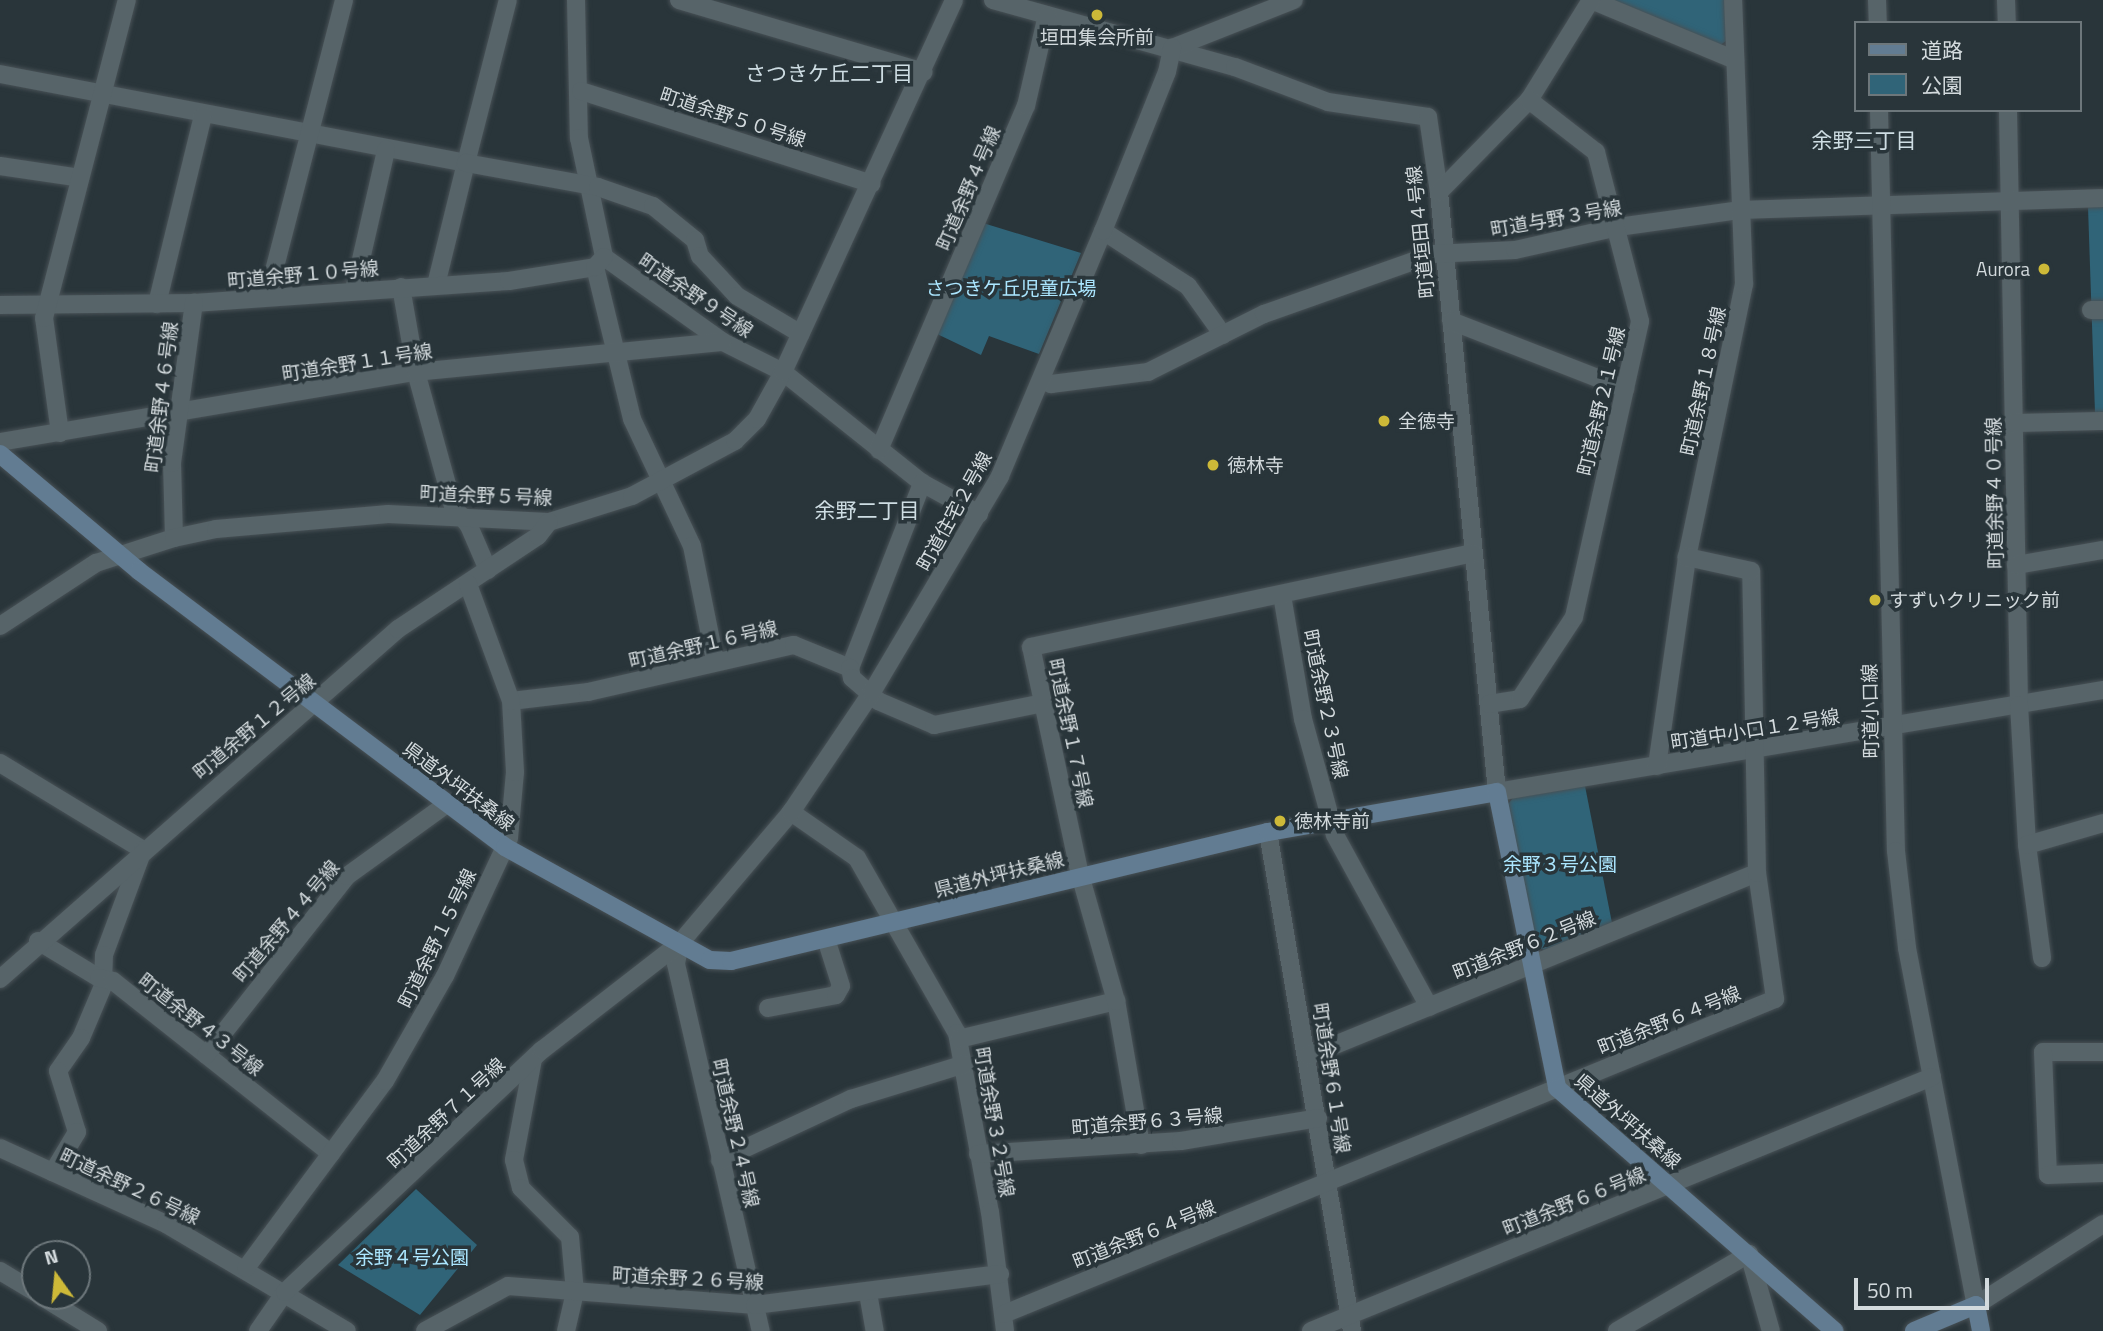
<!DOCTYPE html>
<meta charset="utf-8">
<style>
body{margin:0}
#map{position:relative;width:2103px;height:1331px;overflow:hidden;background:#29353a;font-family:"Titillium Web","Noto Sans JP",sans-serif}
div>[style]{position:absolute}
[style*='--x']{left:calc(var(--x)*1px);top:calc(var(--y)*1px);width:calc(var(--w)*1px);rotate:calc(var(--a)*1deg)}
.green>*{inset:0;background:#306478}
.roads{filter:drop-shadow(0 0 2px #485156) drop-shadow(0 0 2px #485156)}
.minor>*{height:18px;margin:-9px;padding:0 9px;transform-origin:9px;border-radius:9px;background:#576469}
.tertiary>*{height:18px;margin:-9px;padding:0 9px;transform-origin:9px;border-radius:9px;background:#576469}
.secondary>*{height:18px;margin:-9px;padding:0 9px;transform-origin:9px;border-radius:9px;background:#627c92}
.dots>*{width:19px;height:19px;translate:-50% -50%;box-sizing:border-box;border:4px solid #29353a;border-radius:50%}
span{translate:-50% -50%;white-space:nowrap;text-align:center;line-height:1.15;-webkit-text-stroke:7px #29353a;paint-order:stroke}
.poi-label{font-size:19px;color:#d3dadd}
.right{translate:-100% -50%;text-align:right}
.left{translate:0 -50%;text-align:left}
.street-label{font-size:19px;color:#d3dadd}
.park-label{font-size:19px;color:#abe6ff}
.neighbourhood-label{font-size:21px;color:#cedde3}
.legend{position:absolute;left:1854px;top:21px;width:228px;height:91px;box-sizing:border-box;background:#29353a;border:2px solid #6d777b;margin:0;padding:9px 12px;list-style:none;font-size:21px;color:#d3dadd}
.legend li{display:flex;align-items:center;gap:14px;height:35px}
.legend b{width:35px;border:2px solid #6d777b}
.north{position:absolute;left:21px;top:1240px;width:70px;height:70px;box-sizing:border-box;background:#29353a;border:2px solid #6d777b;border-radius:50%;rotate:345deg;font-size:19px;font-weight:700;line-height:28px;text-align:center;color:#d3dadd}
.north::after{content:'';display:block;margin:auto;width:24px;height:32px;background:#cdb938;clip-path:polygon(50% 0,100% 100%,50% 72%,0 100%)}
.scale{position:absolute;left:1854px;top:1278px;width:135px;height:32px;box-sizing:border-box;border:4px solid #d3dadd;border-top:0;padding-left:9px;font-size:21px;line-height:24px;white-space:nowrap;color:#d3dadd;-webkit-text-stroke:5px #29353a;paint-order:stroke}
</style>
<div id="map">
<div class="green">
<i style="clip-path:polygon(1609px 0,1725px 0,1726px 41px,1719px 46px)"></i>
<i style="clip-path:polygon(2088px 207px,2103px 207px,2103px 413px,2095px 413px)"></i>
<i style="clip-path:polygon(983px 223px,1081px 253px,1039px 354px,989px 336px,981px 355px,935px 333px)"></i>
<i style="clip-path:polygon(1585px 786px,1612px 923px,1544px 950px,1537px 946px,1508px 804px,1513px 798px)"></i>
<i style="clip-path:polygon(416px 1189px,477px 1245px,420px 1315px,338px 1265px)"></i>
</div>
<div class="roads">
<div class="minor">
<i style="--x:576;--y:0;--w:138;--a:88.8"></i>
<i style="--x:579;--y:138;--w:122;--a:78.1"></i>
<i style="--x:604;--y:257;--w:146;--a:35.5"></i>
<i style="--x:723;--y:342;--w:67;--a:26.6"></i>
<i style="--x:783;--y:372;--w:178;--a:38.6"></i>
<i style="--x:922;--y:483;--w:65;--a:28.5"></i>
<i style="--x:679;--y:0;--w:255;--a:16.4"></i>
<i style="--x:993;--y:0;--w:251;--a:15.5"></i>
<i style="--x:1235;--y:67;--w:99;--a:20.6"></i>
<i style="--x:1328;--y:102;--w:101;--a:8.5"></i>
<i style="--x:1428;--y:117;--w:76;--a:81.7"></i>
<i style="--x:1439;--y:192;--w:603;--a:84.48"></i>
<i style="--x:1497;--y:792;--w:615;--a:-9.55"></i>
<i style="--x:1591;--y:0;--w:156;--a:22.6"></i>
<i style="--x:2006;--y:0;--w:23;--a:88"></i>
<i style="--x:1172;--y:48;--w:131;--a:-21.5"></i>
<i style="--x:0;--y:74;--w:474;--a:10.8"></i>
<i style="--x:466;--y:163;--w:168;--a:-75.6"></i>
<i style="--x:581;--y:91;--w:305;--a:17.7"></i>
<i style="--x:2008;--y:110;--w:595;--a:88.94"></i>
<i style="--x:2019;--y:705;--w:140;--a:86.7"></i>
<i style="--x:2027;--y:845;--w:114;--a:82.4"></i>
<i style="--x:0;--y:166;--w:81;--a:8.5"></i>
<i style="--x:1439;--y:192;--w:129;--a:-45.6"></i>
<i style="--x:1529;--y:100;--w:118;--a:-58.2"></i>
<i style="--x:1103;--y:231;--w:101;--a:32.9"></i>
<i style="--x:1188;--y:286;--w:60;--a:54.5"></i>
<i style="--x:595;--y:267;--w:156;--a:76.3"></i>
<i style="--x:632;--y:419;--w:140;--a:64.7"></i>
<i style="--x:692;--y:546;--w:116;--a:78.6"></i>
<i style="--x:436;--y:285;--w:126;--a:-76.2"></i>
<i style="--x:466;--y:163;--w:134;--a:10.3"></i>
<i style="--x:598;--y:187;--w:58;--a:19.1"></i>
<i style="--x:653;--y:206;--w:54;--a:39"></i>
<i style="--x:695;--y:240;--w:17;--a:73"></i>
<i style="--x:700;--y:256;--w:54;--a:47.2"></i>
<i style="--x:737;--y:296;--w:74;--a:30.7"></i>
<i style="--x:401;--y:287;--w:86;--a:80"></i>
<i style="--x:416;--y:372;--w:139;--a:74.6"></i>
<i style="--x:453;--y:506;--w:26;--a:51"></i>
<i style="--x:469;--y:526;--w:48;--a:66.6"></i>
<i style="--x:354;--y:290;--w:144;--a:-77.1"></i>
<i style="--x:268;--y:294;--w:304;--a:-75.5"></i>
<i style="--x:157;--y:304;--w:194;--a:-76.3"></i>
<i style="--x:0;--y:305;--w:194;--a:-0.6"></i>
<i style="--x:194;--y:303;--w:316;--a:-4"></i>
<i style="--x:509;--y:281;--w:87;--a:-9.2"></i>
<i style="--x:595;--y:267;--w:13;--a:-48"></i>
<i style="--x:2091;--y:310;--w:12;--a:0"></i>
<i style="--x:1451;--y:321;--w:187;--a:21.3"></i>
<i style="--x:1041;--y:380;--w:11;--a:22"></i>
<i style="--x:1051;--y:384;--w:98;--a:-7.1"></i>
<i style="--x:1148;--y:372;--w:130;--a:-26.6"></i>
<i style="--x:1264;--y:314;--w:179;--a:-19.5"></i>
<i style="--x:1433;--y:254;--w:82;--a:-2.8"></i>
<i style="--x:1515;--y:250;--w:106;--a:-12.6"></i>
<i style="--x:1618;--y:227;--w:124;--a:-7.9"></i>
<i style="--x:1741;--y:210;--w:362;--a:-1.9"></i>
<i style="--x:2014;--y:423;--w:89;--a:-1.3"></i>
<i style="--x:60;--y:433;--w:116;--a:-97.9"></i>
<i style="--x:44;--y:318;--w:329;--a:-75.4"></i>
<i style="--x:0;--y:442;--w:422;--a:-9.6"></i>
<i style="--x:416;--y:372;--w:308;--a:-5.6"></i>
<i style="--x:879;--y:450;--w:374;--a:-66.9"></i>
<i style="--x:1026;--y:106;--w:93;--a:-77"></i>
<i style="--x:174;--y:538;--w:75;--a:-91.5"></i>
<i style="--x:172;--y:463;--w:162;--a:-82.2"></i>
<i style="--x:2016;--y:565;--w:88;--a:-9.8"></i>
<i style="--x:1282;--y:595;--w:126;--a:80.4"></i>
<i style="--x:1303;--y:719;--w:120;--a:74.6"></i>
<i style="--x:1335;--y:835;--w:196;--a:61.3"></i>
<i style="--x:0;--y:626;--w:115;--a:-33.3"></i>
<i style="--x:96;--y:563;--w:82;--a:-17.8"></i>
<i style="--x:174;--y:538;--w:43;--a:-12.1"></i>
<i style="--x:216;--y:529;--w:173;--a:-5"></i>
<i style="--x:388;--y:514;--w:161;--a:2.8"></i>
<i style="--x:549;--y:522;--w:87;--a:-17.4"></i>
<i style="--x:632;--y:496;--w:117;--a:-28.1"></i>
<i style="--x:735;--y:441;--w:31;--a:-45"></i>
<i style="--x:757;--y:419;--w:54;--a:-61"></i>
<i style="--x:783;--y:372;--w:409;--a:-65.3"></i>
<i style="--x:850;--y:668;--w:199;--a:-68.7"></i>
<i style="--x:511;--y:701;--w:78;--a:-6.7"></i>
<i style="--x:588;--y:692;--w:211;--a:-12.9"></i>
<i style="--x:794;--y:645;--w:61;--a:22.3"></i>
<i style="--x:850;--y:668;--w:10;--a:79"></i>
<i style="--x:852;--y:678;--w:35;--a:41"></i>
<i style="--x:878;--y:701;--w:61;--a:23.2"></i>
<i style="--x:934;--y:725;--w:111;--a:-11.4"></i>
<i style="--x:1489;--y:704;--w:31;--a:-9"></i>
<i style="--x:1520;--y:699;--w:98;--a:-56.6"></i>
<i style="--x:1574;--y:617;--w:303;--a:-77.4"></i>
<i style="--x:1640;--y:321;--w:175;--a:-104.6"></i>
<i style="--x:1596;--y:152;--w:85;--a:-142.2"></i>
<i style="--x:0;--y:763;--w:167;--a:31.3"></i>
<i style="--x:143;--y:850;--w:112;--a:110.4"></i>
<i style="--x:104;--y:955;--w:31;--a:92"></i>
<i style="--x:103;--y:986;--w:56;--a:112.9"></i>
<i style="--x:81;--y:1038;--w:40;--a:124.9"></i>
<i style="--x:58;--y:1071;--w:64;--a:72.7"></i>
<i style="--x:77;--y:1132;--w:47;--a:121"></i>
<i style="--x:1657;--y:766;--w:211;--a:-81.8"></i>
<i style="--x:1687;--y:557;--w:279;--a:-78.2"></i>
<i style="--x:1744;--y:284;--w:284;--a:-92.2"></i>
<i style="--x:791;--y:812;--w:80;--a:34.9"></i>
<i style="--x:857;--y:858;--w:202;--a:60.3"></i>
<i style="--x:957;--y:1033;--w:182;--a:79.6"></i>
<i style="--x:990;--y:1212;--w:120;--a:82.8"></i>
<i style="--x:1268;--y:832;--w:506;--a:80.44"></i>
<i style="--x:2027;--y:845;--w:79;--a:-16.1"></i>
<i style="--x:38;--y:941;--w:71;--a:31.2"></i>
<i style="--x:99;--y:978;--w:14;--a:12"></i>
<i style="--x:113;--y:981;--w:278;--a:38.4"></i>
<i style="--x:680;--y:943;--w:21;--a:101"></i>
<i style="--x:676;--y:964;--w:377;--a:77"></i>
<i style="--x:0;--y:979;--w:530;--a:-41.33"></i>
<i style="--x:398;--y:629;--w:168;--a:-33.6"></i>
<i style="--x:538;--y:536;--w:18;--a:-52"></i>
<i style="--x:768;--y:1008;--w:69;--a:-10.8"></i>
<i style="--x:836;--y:995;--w:10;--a:-61"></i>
<i style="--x:841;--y:986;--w:49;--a:-107.7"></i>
<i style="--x:959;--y:1039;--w:162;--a:-13.6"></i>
<i style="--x:2103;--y:1052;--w:60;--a:180"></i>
<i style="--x:2043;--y:1052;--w:123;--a:87.7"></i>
<i style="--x:2048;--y:1175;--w:55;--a:-2.1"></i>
<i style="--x:206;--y:1055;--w:228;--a:-51.8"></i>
<i style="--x:347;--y:876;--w:123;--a:-35.8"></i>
<i style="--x:1308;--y:1056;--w:485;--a:-22.2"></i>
<i style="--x:533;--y:1059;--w:103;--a:100.7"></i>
<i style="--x:514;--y:1160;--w:29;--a:76"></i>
<i style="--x:521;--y:1188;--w:69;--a:45"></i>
<i style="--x:570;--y:1237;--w:55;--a:84.8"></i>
<i style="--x:575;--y:1292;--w:40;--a:103"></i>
<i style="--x:1141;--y:1145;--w:146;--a:-99.8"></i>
<i style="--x:1116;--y:1001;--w:131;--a:-105.9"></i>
<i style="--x:1080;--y:875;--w:233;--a:-102.1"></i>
<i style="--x:1031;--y:647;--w:452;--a:-12"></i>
<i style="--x:0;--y:1148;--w:183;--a:24.6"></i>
<i style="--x:166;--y:1224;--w:210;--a:30.6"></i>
<i style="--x:978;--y:1154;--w:203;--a:-3.7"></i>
<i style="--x:1181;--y:1141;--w:139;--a:-9.5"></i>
<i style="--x:720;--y:1160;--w:145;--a:-25"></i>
<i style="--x:851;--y:1099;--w:119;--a:-17.1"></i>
<i style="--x:246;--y:1268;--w:233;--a:-53.4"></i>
<i style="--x:385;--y:1081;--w:121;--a:-60.3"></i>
<i style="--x:445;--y:976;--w:152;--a:-65.1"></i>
<i style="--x:509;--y:838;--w:66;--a:-84.8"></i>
<i style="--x:515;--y:772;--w:71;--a:-93.2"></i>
<i style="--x:511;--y:701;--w:125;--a:-110.2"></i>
<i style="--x:0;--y:1271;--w:41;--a:31"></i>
<i style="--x:868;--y:1293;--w:39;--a:80"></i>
<i style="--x:41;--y:1296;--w:67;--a:31.6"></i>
<i style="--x:1976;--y:1305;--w:151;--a:-32.5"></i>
<i style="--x:1004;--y:1314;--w:833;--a:-22.22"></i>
<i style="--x:1775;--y:999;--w:127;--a:-98.1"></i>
<i style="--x:1757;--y:873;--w:302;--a:-91.1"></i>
<i style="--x:1751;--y:571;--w:66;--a:-167.7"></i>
<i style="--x:258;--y:1331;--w:47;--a:-55.3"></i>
<i style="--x:285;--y:1292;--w:353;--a:-43.3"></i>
<i style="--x:542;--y:1050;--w:175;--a:-37.8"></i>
<i style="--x:425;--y:1331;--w:94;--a:-28.5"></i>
<i style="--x:508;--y:1286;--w:248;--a:4.4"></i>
<i style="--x:755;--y:1305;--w:247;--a:-7.2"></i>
<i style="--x:1617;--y:1331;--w:153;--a:-30.3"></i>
<i style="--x:1749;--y:1254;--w:80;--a:74.1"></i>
</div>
<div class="tertiary">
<i style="--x:1877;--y:0;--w:23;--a:88"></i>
<i style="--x:1879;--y:110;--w:741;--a:88.69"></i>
<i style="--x:1896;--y:851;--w:98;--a:83.5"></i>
<i style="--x:1907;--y:948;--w:364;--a:79.1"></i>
<i style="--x:680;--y:943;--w:172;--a:-49.7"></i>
<i style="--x:791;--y:812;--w:145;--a:-56"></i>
<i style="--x:872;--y:692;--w:251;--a:-59.3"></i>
<i style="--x:1000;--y:476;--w:266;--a:-67.2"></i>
<i style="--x:1103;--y:231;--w:171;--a:-68.1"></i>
<i style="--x:1167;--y:72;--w:25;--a:-78"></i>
<i style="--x:1311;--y:1331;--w:671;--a:-22.25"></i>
</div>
<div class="secondary">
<i style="--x:0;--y:454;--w:182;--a:40.1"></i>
<i style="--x:139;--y:571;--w:458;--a:37"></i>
<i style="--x:505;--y:847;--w:234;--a:28.9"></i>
<i style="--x:710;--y:960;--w:21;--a:3"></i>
<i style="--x:731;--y:961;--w:552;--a:-13.51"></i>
<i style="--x:1268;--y:832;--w:232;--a:-9.9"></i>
<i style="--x:1497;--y:792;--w:302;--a:78.5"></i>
<i style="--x:1557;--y:1088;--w:369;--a:41.2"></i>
<i style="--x:1914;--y:1331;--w:67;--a:-22.8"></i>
<i style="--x:1976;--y:1305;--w:26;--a:79"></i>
</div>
</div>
<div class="dots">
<i style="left:1097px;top:15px;background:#cdb938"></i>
<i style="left:2044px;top:269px;background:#cdb938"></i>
<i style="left:1384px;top:421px;background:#cdb938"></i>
<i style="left:1213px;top:465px;background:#cdb938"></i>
<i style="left:1875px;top:600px;background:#cdb938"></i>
<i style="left:1280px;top:821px;background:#cdb938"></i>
</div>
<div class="poi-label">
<span style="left:1097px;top:37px">垣田集会所前</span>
<span class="right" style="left:2030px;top:269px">Aurora</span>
<span class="left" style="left:1398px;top:421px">全徳寺</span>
<span class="left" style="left:1227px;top:465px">徳林寺</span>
<span class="left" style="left:1889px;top:600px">すずいクリニック前</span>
<span class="left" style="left:1294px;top:821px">徳林寺前</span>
</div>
<div class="street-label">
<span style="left:733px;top:117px;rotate:18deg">町道余野５０号線</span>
<span style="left:968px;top:188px;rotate:-67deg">町道余野４号線</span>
<span style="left:1556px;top:218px;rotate:-10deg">町道与野３号線</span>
<span style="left:1420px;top:232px;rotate:-96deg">町道垣田４号線</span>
<span style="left:303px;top:274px;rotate:-5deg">町道余野１０号線</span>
<span style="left:696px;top:295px;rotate:34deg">町道余野９号線</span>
<span style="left:357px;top:362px;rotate:-9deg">町道余野１１号線</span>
<span style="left:1703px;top:381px;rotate:-78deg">町道余野１８号線</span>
<span style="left:161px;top:397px;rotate:-83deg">町道余野４６号線</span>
<span style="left:1601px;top:401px;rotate:-77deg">町道余野２１号線</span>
<span style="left:1994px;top:493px;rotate:-91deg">町道余野４０号線</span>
<span style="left:486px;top:495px;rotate:2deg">町道余野５号線</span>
<span style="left:954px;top:511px;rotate:-61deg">町道住宅２号線</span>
<span style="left:703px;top:644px;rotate:-13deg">町道余野１６号線</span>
<span style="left:1326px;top:704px;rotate:78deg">町道余野２３号線</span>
<span style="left:1870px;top:711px;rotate:-91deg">町道小口線</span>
<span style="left:254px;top:726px;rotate:-40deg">町道余野１２号線</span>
<span style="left:1755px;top:729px;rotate:-9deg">町道中小口１２号線</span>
<span style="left:1071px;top:733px;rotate:78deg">町道余野１７号線</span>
<span style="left:459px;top:786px;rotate:37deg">県道外坪扶桑線</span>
<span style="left:999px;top:874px;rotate:-14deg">県道外坪扶桑線</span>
<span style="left:286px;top:921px;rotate:-50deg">町道余野４４号線</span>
<span style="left:437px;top:938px;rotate:-64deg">町道余野１５号線</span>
<span style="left:1524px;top:945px;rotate:-22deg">町道余野６２号線</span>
<span style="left:1669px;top:1020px;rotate:-22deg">町道余野６４号線</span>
<span style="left:201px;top:1024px;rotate:38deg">町道余野４３号線</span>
<span style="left:1332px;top:1078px;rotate:81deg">町道余野６１号線</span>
<span style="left:446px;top:1113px;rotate:-43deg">町道余野７１号線</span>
<span style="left:1147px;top:1121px;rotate:-5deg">町道余野６３号線</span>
<span style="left:1628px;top:1121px;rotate:41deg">県道外坪扶桑線</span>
<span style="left:995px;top:1122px;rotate:80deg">町道余野３２号線</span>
<span style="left:736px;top:1133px;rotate:77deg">町道余野２４号線</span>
<span style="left:130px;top:1186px;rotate:25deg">町道余野２６号線</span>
<span style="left:1574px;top:1201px;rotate:-22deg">町道余野６６号線</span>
<span style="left:1144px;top:1234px;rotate:-22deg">町道余野６４号線</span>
<span style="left:688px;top:1278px;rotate:3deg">町道余野２６号線</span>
</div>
<div class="park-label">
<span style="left:1011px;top:288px">さつきケ丘児童広場</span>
<span style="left:1560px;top:864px">余野３号公園</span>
<span style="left:412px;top:1257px">余野４号公園</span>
</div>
<div class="neighbourhood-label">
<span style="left:829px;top:73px">さつきケ丘二丁目</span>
<span style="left:1864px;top:140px">余野三丁目</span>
<span style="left:867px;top:510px">余野二丁目</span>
</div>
<ul class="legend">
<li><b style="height:9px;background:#627c92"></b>道路</li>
<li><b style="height:19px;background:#306478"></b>公園</li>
</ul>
<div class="north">N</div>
<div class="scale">50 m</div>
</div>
